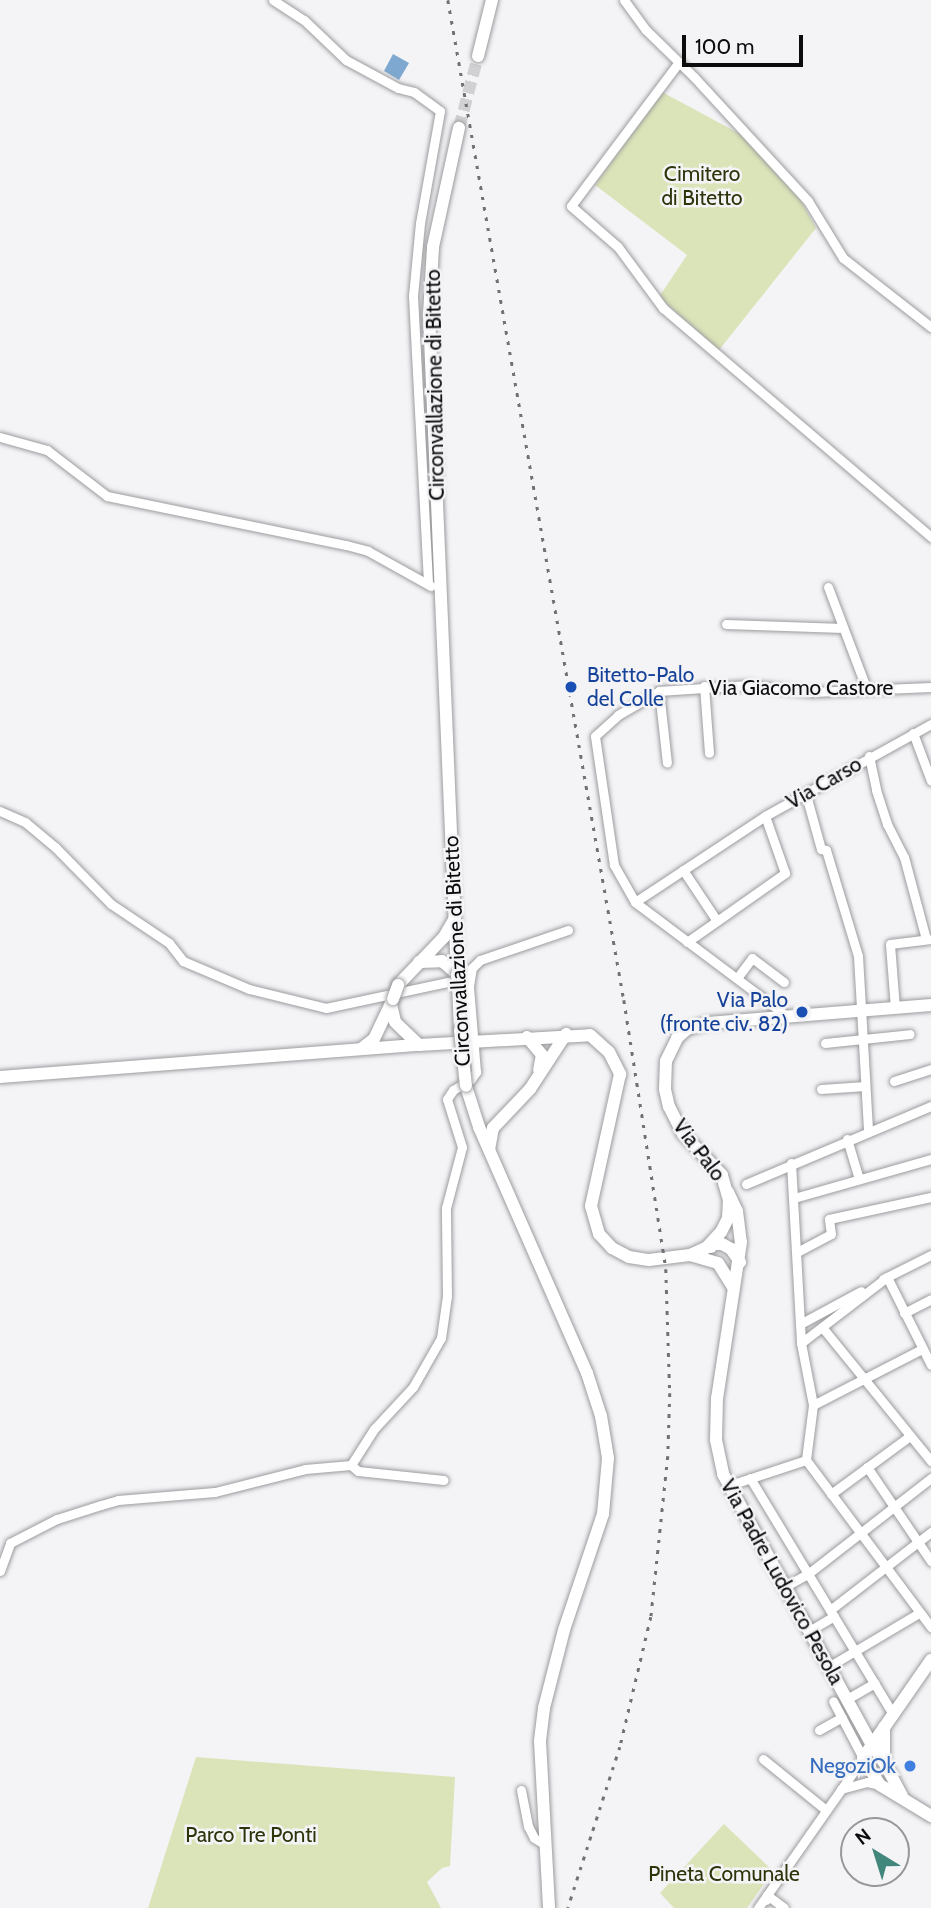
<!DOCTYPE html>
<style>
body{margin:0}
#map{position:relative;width:931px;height:1908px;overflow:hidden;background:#f4f4f7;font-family:Cabin,sans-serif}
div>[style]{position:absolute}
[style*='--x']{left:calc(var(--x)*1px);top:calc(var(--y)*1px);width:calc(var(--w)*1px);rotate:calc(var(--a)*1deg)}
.green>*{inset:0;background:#dae4b8}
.water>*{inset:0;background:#7ea8cf}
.secondary-tunnel>*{height:12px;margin-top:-6px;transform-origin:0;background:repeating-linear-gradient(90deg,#d1d1d4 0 12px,transparent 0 18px)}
.roads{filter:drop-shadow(0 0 2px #9c9c9f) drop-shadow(0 0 2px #9c9c9f)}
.street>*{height:9px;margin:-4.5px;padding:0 4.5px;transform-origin:4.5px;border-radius:4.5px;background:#fff}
.secondary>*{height:12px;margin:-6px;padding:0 6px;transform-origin:6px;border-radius:6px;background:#fff}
.rail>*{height:2.5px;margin-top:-1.25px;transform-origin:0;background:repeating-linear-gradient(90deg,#717173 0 3.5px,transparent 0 10.5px)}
.bridges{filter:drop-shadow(0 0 2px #9c9c9f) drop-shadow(0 0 2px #9c9c9f)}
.secondary-bridge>*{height:12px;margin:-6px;padding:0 6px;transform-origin:6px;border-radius:6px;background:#fff}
.dots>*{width:19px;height:19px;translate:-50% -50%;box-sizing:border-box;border:4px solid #f4f4f7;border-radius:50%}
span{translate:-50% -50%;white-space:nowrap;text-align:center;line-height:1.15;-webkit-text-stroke:5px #f4f4f7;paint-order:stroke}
.park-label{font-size:21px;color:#2d340a}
.street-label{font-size:21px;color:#0c0c0d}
.transit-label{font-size:21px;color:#164399}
.left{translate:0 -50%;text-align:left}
.right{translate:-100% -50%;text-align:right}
.shop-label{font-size:21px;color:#366cbe}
.north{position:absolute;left:840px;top:1817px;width:70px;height:70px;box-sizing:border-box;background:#f4f4f7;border:2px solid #979799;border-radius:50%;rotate:322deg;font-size:19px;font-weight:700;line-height:28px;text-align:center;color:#0c0c0d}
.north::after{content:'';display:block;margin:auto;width:24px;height:32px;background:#42877c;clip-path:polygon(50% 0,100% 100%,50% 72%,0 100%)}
.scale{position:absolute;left:682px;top:35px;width:121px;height:32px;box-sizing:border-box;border:4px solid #0c0c0d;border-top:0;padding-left:9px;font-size:21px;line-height:24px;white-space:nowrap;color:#0c0c0d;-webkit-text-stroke:5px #f4f4f7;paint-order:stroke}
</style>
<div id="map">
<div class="green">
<i style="clip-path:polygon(662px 92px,742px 135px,800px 199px,816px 228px,719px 350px,659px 297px,687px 255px,595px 185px)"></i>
<i style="clip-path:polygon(196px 1757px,455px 1777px,450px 1866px,442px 1868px,427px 1882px,441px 1908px,148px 1908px)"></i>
<i style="clip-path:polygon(724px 1824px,773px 1871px,747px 1908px,674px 1908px,660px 1893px)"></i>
</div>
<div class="water">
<i style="clip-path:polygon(393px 54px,409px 63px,399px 80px,384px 71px)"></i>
</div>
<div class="secondary-tunnel">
<i style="--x:459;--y:128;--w:74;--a:-75.2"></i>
</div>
<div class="roads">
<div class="street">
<i style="--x:273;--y:0;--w:37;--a:33"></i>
<i style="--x:304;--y:20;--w:58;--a:43.6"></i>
<i style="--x:346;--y:60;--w:59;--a:28.3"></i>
<i style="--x:398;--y:88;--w:16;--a:14"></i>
<i style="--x:414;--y:92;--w:32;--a:36"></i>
<i style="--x:440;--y:111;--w:114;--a:100.1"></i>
<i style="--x:420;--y:223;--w:73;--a:95.5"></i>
<i style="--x:413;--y:296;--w:288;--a:87"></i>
<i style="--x:624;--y:0;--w:37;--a:54"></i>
<i style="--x:646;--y:30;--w:67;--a:44.4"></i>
<i style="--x:694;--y:77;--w:168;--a:47.4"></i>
<i style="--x:808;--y:201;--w:67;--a:58.4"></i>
<i style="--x:843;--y:258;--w:112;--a:38.1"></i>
<i style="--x:679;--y:62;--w:180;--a:126.9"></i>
<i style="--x:571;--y:206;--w:62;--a:41.1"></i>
<i style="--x:618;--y:247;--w:76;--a:53.6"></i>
<i style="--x:663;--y:308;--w:353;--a:40.5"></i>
<i style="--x:0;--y:437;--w:49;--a:15.5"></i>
<i style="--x:47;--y:450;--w:76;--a:37.5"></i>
<i style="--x:107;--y:496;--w:244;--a:11.6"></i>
<i style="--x:346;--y:545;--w:23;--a:15"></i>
<i style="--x:368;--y:551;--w:72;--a:29.1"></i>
<i style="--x:828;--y:587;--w:110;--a:69.3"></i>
<i style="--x:726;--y:624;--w:117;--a:2"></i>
<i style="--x:704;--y:686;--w:67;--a:85.7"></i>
<i style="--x:659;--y:691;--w:72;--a:83.7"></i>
<i style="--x:913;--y:733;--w:51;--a:69.4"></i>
<i style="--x:869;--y:756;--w:35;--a:78"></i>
<i style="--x:876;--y:790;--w:36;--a:72"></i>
<i style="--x:887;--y:824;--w:37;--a:63"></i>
<i style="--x:904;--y:857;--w:85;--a:75"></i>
<i style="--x:806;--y:795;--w:56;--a:74.5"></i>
<i style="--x:821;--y:849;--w:5;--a:11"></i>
<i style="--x:826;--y:850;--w:111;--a:73.2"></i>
<i style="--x:858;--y:956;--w:174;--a:86.7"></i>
<i style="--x:0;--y:811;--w:27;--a:24"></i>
<i style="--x:25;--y:822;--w:39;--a:40"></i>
<i style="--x:55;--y:847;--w:80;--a:45.5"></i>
<i style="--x:111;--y:904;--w:70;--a:33.9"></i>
<i style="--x:169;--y:943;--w:23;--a:52"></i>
<i style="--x:183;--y:961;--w:72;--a:23"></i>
<i style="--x:249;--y:989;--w:79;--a:13.9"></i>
<i style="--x:326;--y:1008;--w:138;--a:-12.1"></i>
<i style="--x:683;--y:870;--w:61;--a:56.3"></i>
<i style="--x:635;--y:902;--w:156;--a:-33.5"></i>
<i style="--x:687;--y:942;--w:120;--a:-35.1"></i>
<i style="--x:785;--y:873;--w:60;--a:-109.3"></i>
<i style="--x:765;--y:816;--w:190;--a:-29"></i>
<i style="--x:737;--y:978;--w:25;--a:-53"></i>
<i style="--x:752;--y:958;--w:40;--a:37"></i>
<i style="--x:895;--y:1008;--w:64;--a:-94.5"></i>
<i style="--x:890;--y:944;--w:39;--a:-7"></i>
<i style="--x:788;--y:1017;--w:191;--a:-143.1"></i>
<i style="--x:635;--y:902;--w:43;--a:-119.6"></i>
<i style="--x:614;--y:865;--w:130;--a:-98.4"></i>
<i style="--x:595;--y:736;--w:31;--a:-42"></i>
<i style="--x:618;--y:715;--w:48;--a:-30.3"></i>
<i style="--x:659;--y:691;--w:90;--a:-3.8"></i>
<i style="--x:749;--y:685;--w:63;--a:6.3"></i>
<i style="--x:812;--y:692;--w:119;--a:-2.4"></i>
<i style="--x:825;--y:1043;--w:85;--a:-6"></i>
<i style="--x:894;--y:1081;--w:39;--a:-18"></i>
<i style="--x:821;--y:1089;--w:44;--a:-3.9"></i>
<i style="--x:847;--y:1139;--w:42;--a:73.3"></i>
<i style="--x:791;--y:1163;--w:180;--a:86.8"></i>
<i style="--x:801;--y:1343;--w:63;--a:79"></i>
<i style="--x:813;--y:1405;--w:55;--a:97.3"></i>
<i style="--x:746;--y:1184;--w:201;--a:-22.9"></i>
<i style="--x:794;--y:1198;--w:142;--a:-15.9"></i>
<i style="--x:797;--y:1252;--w:38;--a:-28"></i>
<i style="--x:831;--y:1234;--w:15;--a:-98"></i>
<i style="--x:829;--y:1219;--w:104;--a:-12.2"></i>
<i style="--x:883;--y:1279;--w:54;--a:-26.6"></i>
<i style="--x:904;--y:1313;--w:30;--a:-27"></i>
<i style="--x:800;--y:1324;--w:69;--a:-28.4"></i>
<i style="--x:822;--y:1327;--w:173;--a:50.9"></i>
<i style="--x:801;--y:1343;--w:108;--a:-37.5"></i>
<i style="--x:887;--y:1277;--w:98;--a:63.4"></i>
<i style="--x:813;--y:1405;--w:123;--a:-27.2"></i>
<i style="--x:806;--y:1460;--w:209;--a:53.2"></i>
<i style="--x:351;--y:1465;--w:9;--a:41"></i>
<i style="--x:358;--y:1471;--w:86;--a:6"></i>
<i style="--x:867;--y:1467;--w:114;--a:55.8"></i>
<i style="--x:750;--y:1478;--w:276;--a:58.8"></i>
<i style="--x:727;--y:1486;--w:83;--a:-18.2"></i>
<i style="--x:831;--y:1494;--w:98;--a:-36.3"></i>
<i style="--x:0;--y:1571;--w:30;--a:-70"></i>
<i style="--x:10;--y:1543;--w:53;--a:-27.1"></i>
<i style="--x:57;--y:1519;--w:46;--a:-17.7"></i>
<i style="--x:101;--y:1505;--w:18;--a:-16"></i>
<i style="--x:118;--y:1500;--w:97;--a:-4.7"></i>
<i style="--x:215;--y:1492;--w:93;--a:-14.3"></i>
<i style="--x:305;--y:1469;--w:46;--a:-5"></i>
<i style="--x:351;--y:1465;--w:43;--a:-57.4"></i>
<i style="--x:374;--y:1429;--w:57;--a:-47.1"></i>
<i style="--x:413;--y:1387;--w:56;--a:-60.3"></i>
<i style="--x:441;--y:1338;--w:42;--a:-81.9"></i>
<i style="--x:447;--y:1296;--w:88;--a:-90.7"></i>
<i style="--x:446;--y:1208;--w:63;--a:-75.3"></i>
<i style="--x:462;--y:1147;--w:50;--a:-107.4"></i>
<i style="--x:447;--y:1099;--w:11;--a:-56"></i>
<i style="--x:453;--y:1090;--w:21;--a:-31"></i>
<i style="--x:471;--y:1079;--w:9;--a:-54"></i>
<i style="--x:476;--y:1072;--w:86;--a:-94.7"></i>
<i style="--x:469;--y:986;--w:18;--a:-81"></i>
<i style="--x:472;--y:968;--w:11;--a:-45"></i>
<i style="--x:480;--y:960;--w:93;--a:-18.8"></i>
<i style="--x:784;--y:1587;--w:29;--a:-29"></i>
<i style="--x:809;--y:1573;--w:155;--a:-37.9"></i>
<i style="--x:830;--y:1610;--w:128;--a:-37.7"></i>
<i style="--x:809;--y:1631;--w:29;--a:-31"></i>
<i style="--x:828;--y:1667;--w:106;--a:-30.7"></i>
<i style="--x:847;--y:1699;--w:32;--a:-30"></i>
<i style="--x:819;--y:1730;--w:26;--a:-29"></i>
<i style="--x:763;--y:1759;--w:81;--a:39"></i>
<i style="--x:841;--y:1789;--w:27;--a:-15"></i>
<i style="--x:867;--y:1782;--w:13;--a:13"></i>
<i style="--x:521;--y:1790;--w:37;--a:79"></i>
<i style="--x:528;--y:1826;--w:13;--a:63"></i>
<i style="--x:534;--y:1838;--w:12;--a:31"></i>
<i style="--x:766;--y:1900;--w:5;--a:-79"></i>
<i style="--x:767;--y:1895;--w:21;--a:37"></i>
<i style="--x:758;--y:1908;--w:183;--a:-55"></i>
<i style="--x:863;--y:1758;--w:64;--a:-117.8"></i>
</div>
<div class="secondary">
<i style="--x:478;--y:56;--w:58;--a:-76"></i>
<i style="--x:419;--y:962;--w:23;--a:-2"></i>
<i style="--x:442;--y:961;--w:20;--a:41"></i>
<i style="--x:457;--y:974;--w:660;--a:-92.43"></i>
<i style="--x:429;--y:315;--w:68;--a:-86.6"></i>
<i style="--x:433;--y:247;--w:122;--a:-77.7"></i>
<i style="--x:458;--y:983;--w:47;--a:87.6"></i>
<i style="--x:398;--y:985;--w:66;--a:-46.2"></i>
<i style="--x:444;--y:937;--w:22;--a:-60"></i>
<i style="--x:391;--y:1004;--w:18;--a:77"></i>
<i style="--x:395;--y:1022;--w:33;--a:44"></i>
<i style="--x:527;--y:1037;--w:23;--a:50"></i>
<i style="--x:542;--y:1055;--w:15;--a:101"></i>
<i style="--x:361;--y:1049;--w:16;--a:-38"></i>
<i style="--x:374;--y:1039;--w:44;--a:-64.6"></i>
<i style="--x:0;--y:1077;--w:420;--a:-4.4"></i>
<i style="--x:419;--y:1045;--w:171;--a:-3.3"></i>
<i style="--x:590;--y:1035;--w:25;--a:42"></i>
<i style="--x:609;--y:1052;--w:25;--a:63"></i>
<i style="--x:620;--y:1074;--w:135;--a:102.4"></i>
<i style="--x:591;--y:1206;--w:29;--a:74"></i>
<i style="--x:599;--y:1234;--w:19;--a:47"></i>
<i style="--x:612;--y:1248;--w:19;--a:28"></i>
<i style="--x:629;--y:1257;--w:20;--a:9"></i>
<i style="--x:649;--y:1260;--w:41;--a:-7"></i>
<i style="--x:690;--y:1255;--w:29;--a:16"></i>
<i style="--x:718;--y:1263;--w:28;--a:58"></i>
<i style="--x:466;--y:1086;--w:43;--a:72.4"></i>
<i style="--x:479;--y:1127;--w:269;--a:66.3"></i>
<i style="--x:587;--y:1373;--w:45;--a:72"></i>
<i style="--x:601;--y:1416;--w:43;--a:80.5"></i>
<i style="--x:608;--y:1458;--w:56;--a:95.1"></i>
<i style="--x:603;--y:1514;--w:122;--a:108.6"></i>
<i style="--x:564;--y:1630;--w:81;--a:104.4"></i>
<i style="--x:544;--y:1708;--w:33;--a:97"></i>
<i style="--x:540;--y:1741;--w:167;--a:86.9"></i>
<i style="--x:489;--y:1150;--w:22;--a:-80"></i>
<i style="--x:493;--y:1128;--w:54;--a:-46.5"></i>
<i style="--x:530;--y:1089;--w:66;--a:-56.8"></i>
<i style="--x:728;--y:1192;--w:21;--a:65"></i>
<i style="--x:737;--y:1211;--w:31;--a:83"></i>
<i style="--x:741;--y:1242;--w:158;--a:98.7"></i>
<i style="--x:717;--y:1398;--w:42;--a:91.4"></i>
<i style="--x:716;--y:1440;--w:35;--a:78"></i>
<i style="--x:723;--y:1474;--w:309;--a:61.2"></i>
<i style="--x:872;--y:1745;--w:21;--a:55"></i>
<i style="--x:711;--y:1247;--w:3;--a:-90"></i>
<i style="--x:711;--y:1244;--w:11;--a:0"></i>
<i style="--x:722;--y:1244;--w:10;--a:29"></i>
<i style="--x:731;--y:1249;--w:16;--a:55"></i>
<i style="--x:690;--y:1255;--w:17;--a:-24"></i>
<i style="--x:706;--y:1248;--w:22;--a:-47"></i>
<i style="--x:721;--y:1232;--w:16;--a:-63"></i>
<i style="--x:728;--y:1218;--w:18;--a:-87"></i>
<i style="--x:729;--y:1200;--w:26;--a:-106"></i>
<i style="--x:722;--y:1175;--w:57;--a:-133.6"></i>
<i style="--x:683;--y:1134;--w:30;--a:-117"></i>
<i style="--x:669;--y:1107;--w:18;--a:-103"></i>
<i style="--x:665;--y:1089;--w:28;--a:-88"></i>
<i style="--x:666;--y:1061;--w:25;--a:-64"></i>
<i style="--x:677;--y:1038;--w:13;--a:-42"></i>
<i style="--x:687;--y:1029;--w:22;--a:-16"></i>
<i style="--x:708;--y:1023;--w:224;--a:-4.6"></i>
<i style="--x:931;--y:1660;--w:119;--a:124.8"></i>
<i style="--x:863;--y:1758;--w:32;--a:58"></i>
<i style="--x:880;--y:1785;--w:60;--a:31.3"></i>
<i style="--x:884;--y:1727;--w:35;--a:90"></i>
<i style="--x:884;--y:1762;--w:38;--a:62"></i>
</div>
</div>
<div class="rail">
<i style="--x:448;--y:0;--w:1015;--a:80.02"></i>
<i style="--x:624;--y:1000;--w:272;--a:81.1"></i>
<i style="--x:666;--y:1269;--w:124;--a:88.2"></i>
<i style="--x:670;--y:1393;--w:63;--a:91.8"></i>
<i style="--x:668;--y:1456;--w:162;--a:96"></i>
<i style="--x:651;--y:1617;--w:134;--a:103.4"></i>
<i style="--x:620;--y:1747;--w:169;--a:107.9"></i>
</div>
<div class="bridges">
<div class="secondary-bridge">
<i style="--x:457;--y:974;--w:9;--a:84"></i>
<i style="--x:393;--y:999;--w:15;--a:-70"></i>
<i style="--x:460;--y:1030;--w:56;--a:83.9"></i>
</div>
</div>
<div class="dots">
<i style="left:571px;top:687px;background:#1a4fb4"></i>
<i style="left:802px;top:1012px;background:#1a4fb4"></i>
<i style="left:910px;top:1766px;background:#3f7fe0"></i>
</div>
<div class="park-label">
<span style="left:702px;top:186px">Cimitero<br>di Bitetto</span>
<span style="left:251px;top:1835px">Parco Tre Ponti</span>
<span style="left:724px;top:1874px">Pineta Comunale</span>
</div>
<div class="street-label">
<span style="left:435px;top:385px;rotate:-91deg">Circonvallazione di Bitetto</span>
<span style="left:801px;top:688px">Via Giacomo Castore</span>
<span style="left:824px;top:783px;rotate:-30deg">Via Carso</span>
<span style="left:457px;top:951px;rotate:-93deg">Circonvallazione di Bitetto</span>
<span style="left:699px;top:1150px;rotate:53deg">Via Palo</span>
<span style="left:782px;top:1582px;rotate:61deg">Via Padre Ludovico Pesola</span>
</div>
<div class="transit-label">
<span class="left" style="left:587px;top:687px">Bitetto-Palo<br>del Colle</span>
<span class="right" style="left:788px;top:1012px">Via Palo<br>(fronte civ. 82)</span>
</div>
<div class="shop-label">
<span class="right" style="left:896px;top:1766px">NegoziOk</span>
</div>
<div class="north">N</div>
<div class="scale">100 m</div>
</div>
